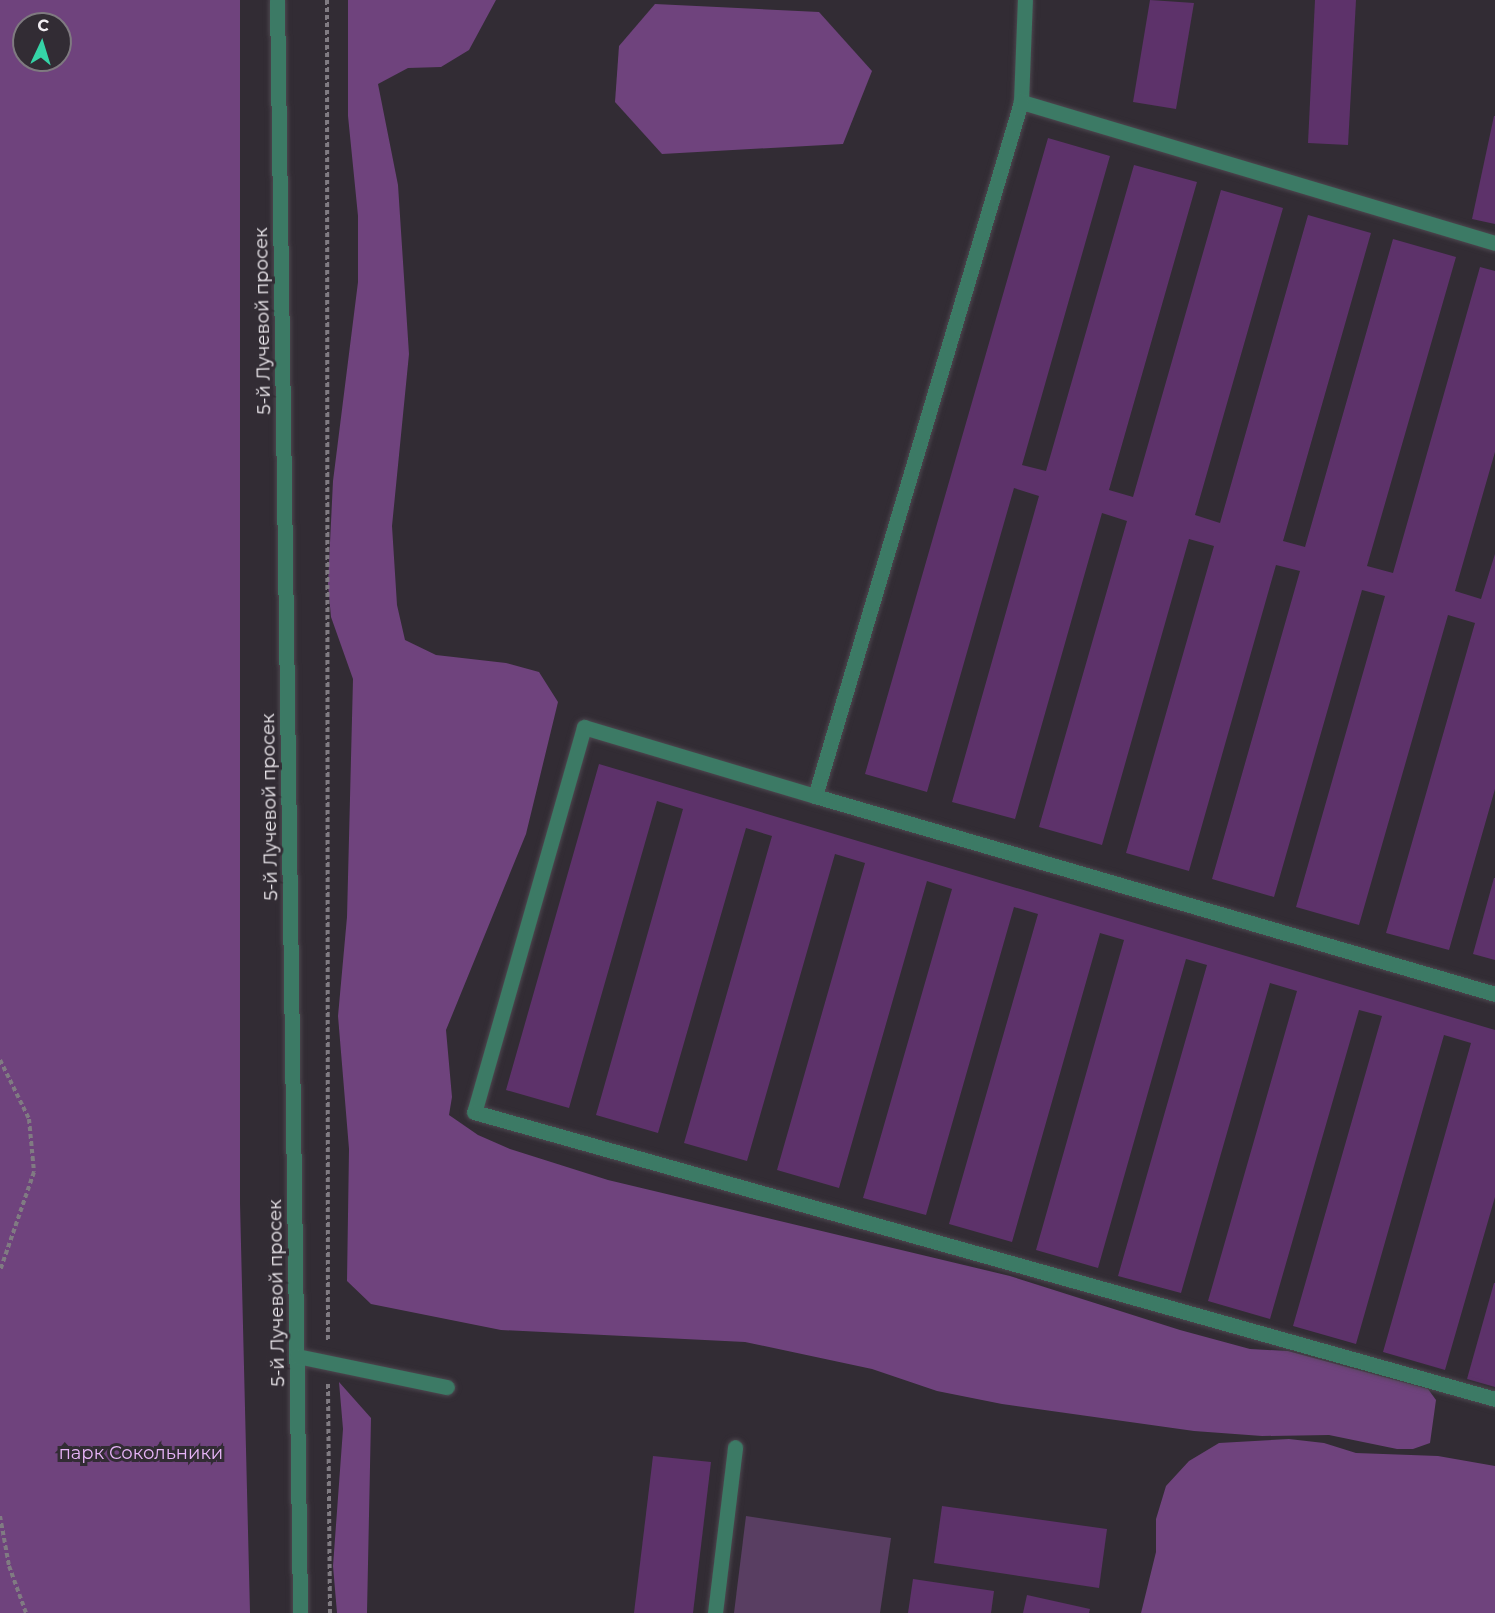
<!DOCTYPE html>
<meta charset="utf-8">
<style>
body{margin:0}
#map{position:relative;width:1495px;height:1613px;overflow:hidden;background:#322c34;font-family:Montserrat,sans-serif}
div>[style]{position:absolute}
[style*='--x']{left:calc(var(--x)*1px);top:calc(var(--y)*1px);width:calc(var(--w)*1px);rotate:calc(var(--a)*1deg)}
.green>*{inset:0;background:#593e62}
.forest>*{inset:0;background:#6f437d}
.building>*{inset:0;background:#5d326a}
.path>*{height:4px;margin-top:-2px;transform-origin:0;background:repeating-linear-gradient(90deg,#807b82 0 4.5px,transparent 0 7.5px)}
.roads{filter:drop-shadow(0 0 2px #4d474f) drop-shadow(0 0 2px #4d474f)}
.minor>*{height:15px;margin:-7.5px;padding:0 7.5px;transform-origin:7.5px;border-radius:7.5px;background:#3c7a65}
span{translate:-50% -50%;white-space:nowrap;text-align:center;line-height:1.15;-webkit-text-stroke:6px #322c34;paint-order:stroke}
.street-label{font-size:18px;color:#f2eef3}
.park-label{font-size:18px;color:#e7b4f7}
.north{position:absolute;left:12px;top:12px;width:60px;height:60px;box-sizing:border-box;background:#322c34;border:2px solid #7f7a80;border-radius:50%;rotate:4deg;font-size:16px;font-weight:700;line-height:24px;text-align:center;color:#f2eef3}
.north::after{content:'';display:block;margin:auto;width:21px;height:27px;background:#35d4a7;clip-path:polygon(50% 0,100% 100%,50% 72%,0 100%)}
</style>
<div id="map">
<div class="green">
<i style="clip-path:polygon(746px 1516px,891px 1538px,880px 1613px,734px 1613px)"></i>
</div>
<div class="forest">
<i style="clip-path:polygon(evenodd,0 0,240px 0,240px 1203px,250px 1613px,0 1613px,0 0,24px 24px,60px 24px,60px 60px,24px 60px,24px 24px)"></i>
<i style="clip-path:polygon(348px 0,496px 0,469px 50px,441px 67px,408px 68px,378px 84px,398px 185px,409px 354px,392px 526px,397px 605px,405px 640px,436px 655px,506px 663px,539px 672px,558px 702px,526px 834px,446px 1030px,452px 1097px,449px 1115px,478px 1135px,510px 1149px,608px 1180px,1010px 1276px,1180px 1330px,1250px 1349px,1288px 1351px,1428px 1389px,1436px 1400px,1430px 1443px,1413px 1449px,1397px 1449px,1329px 1435px,1262px 1436px,1194px 1431px,1002px 1404px,937px 1391px,872px 1369px,745px 1342px,501px 1330px,371px 1304px,347px 1281px,349px 1149px,338px 1016px,347px 917px,353px 679px,331px 617px,328px 584px,333px 481px,358px 282px,358px 216px,348px 116px)"></i>
<i style="clip-path:polygon(655px 4px,819px 12px,872px 71px,843px 144px,662px 154px,615px 102px,619px 46px)"></i>
<i style="clip-path:polygon(339px 1382px,371px 1418px,367px 1613px,337px 1613px,333px 1566px,343px 1429px)"></i>
<i style="clip-path:polygon(1289px 1439px,1324px 1443px,1356px 1453px,1438px 1456px,1495px 1466px,1495px 1613px,1141px 1613px,1156px 1552px,1156px 1519px,1166px 1486px,1189px 1461px,1219px 1443px)"></i>
</div>
<div class="building">
<i style="clip-path:polygon(1150px 0,1194px 3px,1176px 109px,1133px 102px)"></i>
<i style="clip-path:polygon(1315px 0,1356px 0,1348px 145px,1308px 143px)"></i>
<i style="clip-path:polygon(1494px 116px,1495px 116px,1495px 224px,1472px 219px)"></i>
<i style="clip-path:polygon(1048px 138px,1110px 156px,1022px 465px,1046px 471px,1134px 165px,1197px 182px,1109px 490px,1133px 497px,1221px 190px,1283px 208px,1195px 515px,1220px 523px,1308px 215px,1371px 233px,1283px 541px,1305px 547px,1393px 239px,1456px 257px,1367px 566px,1393px 573px,1480px 267px,1495px 271px,1495px 452px,1455px 591px,1481px 599px,1495px 554px,1495px 789px,1449px 950px,1386px 933px,1475px 623px,1448px 615px,1359px 925px,1296px 907px,1385px 596px,1362px 590px,1274px 897px,1212px 879px,1300px 571px,1276px 565px,1189px 871px,1126px 853px,1214px 546px,1189px 539px,1102px 845px,1039px 827px,1127px 521px,1102px 513px,1015px 819px,952px 802px,1039px 496px,1014px 488px,927px 792px,865px 774px)"></i>
<i style="clip-path:polygon(599px 764px,1495px 1030px,1495px 1197px,1445px 1370px,1383px 1352px,1471px 1043px,1444px 1035px,1356px 1344px,1293px 1326px,1382px 1016px,1359px 1010px,1270px 1319px,1208px 1301px,1297px 991px,1270px 983px,1181px 1293px,1118px 1276px,1207px 965px,1186px 959px,1098px 1268px,1036px 1250px,1124px 940px,1100px 933px,1012px 1242px,949px 1224px,1038px 914px,1014px 907px,926px 1215px,863px 1198px,952px 889px,927px 881px,839px 1188px,777px 1170px,865px 863px,835px 854px,747px 1161px,684px 1143px,772px 836px,746px 828px,658px 1133px,596px 1115px,683px 809px,657px 801px,569px 1108px,506px 1090px)"></i>
<i style="clip-path:polygon(1494px 878px,1495px 878px,1495px 960px,1473px 954px)"></i>
<i style="clip-path:polygon(1494px 1283px,1495px 1283px,1495px 1387px,1467px 1379px)"></i>
<i style="clip-path:polygon(653px 1456px,711px 1462px,693px 1613px,634px 1613px)"></i>
<i style="clip-path:polygon(942px 1506px,1107px 1529px,1099px 1588px,934px 1563px)"></i>
<i style="clip-path:polygon(913px 1579px,994px 1591px,991px 1613px,908px 1613px)"></i>
<i style="clip-path:polygon(1027px 1595px,1090px 1609px,1089px 1613px,1023px 1613px)"></i>
</div>
<div class="path">
<i style="--x:327;--y:0;--w:1340;--a:89.96"></i>
<i style="--x:0;--y:1060;--w:66;--a:63.8"></i>
<i style="--x:29;--y:1119;--w:53;--a:84.6"></i>
<i style="--x:34;--y:1172;--w:105;--a:109"></i>
<i style="--x:328;--y:1384;--w:229;--a:89.5"></i>
<i style="--x:0;--y:1516;--w:51;--a:79.8"></i>
<i style="--x:9;--y:1566;--w:50;--a:70.1"></i>
</div>
<div class="roads">
<div class="minor">
<i style="--x:277;--y:0;--w:1613;--a:89.18"></i>
<i style="--x:1021;--y:102;--w:102;--a:-87.8"></i>
<i style="--x:1495;--y:243;--w:495;--a:-163.4"></i>
<i style="--x:1021;--y:102;--w:724;--a:106.53"></i>
<i style="--x:815;--y:796;--w:708;--a:16.23"></i>
<i style="--x:815;--y:796;--w:241;--a:-163.4"></i>
<i style="--x:584;--y:727;--w:400;--a:105.9"></i>
<i style="--x:474;--y:1112;--w:1061;--a:15.7"></i>
<i style="--x:297;--y:1356;--w:153;--a:11.7"></i>
<i style="--x:715;--y:1613;--w:167;--a:-83.1"></i>
</div>
</div>
<div class="street-label">
<span style="left:263px;top:321px;rotate:-91deg">5-й Лучевой просек</span>
<span style="left:270px;top:807px;rotate:-91deg">5-й Лучевой просек</span>
<span style="left:277px;top:1293px;rotate:-91deg">5-й Лучевой просек</span>
</div>
<div class="park-label">
<span style="left:141px;top:1453px">парк Сокольники</span>
</div>
<div class="north">С</div>
</div>
